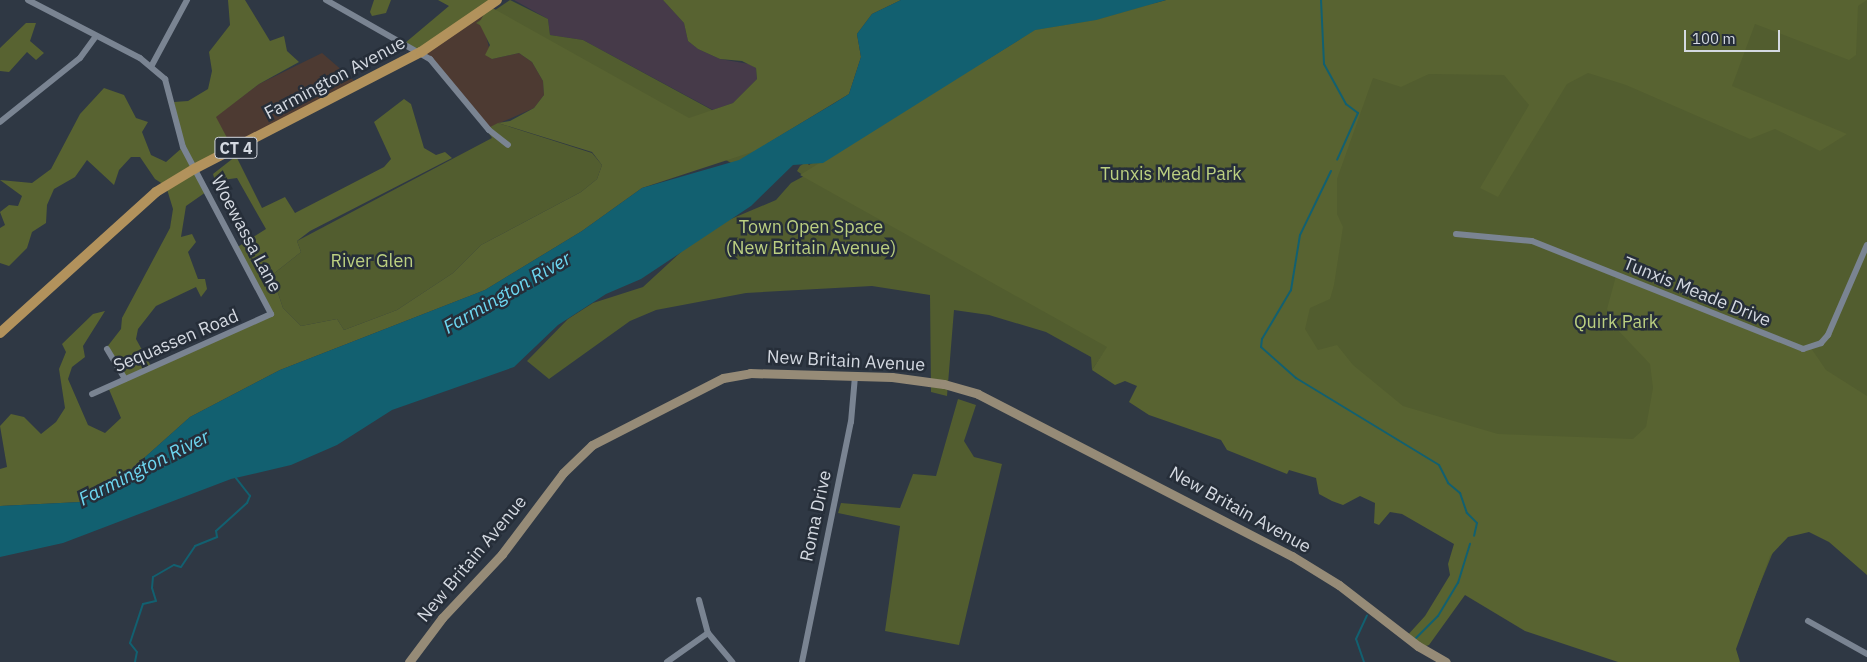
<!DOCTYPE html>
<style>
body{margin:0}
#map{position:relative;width:1867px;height:662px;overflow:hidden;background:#2f3844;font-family:"IBM Plex Sans",sans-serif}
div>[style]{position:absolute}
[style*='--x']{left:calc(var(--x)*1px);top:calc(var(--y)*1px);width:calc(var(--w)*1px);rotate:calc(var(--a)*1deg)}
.commercial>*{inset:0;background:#4d3a32}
.industrial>*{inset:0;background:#463a49}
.green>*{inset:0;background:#525d2f}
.forest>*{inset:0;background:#586331}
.water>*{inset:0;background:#126070}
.stream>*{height:2px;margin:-1px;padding:0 1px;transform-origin:1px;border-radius:1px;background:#126070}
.street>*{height:6px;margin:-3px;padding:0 3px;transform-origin:3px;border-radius:3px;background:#7a8492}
.secondary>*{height:9px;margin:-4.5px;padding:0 4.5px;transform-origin:4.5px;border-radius:4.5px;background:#968b77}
.primary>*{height:10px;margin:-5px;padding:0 5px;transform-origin:5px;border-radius:5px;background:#b2925c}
span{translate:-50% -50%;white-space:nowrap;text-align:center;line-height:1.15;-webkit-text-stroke:5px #262e39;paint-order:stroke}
.shield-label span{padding:1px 4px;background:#262e39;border:1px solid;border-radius:4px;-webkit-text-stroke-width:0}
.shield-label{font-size:16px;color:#d4d9e1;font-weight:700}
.street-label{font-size:18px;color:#d4d9e1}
.park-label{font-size:18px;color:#bcd081}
.water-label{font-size:19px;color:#6dd7f1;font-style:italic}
.scale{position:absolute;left:1684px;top:30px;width:96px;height:22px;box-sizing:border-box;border:2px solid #d4d9e1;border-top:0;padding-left:6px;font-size:15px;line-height:18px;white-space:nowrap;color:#d4d9e1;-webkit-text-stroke:4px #262e39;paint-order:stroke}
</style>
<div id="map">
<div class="commercial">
<i style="clip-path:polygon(488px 6px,484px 28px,492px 59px,519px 53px,532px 62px,543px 81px,544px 95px,534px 108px,486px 129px,421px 52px)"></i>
<i style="clip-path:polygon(322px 53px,359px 85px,233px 149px,215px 117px,259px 84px)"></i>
</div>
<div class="industrial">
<i style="clip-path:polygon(514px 0,663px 0,684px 23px,688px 41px,698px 49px,720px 59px,749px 64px,756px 68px,757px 79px,733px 103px,713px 110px,583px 40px,550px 35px,548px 19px)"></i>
</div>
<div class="green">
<i style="clip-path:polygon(510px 0,548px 19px,550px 35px,583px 40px,769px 141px,744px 170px,476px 23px)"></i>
<i style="clip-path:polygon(1172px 0,1867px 0,1867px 519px,1787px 518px,1728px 662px,1103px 354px,1092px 370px,1091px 357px,1046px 332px,989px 315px,954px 310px,947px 396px,931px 392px,930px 295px,872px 286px,746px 293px,656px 310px,630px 321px,549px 379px,527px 361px,568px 319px,593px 303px,643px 287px,705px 230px,776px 200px,791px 183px,804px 176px,797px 171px,800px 166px,806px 162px,809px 165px,944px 77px,1009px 53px,1030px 26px)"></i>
<i style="clip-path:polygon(498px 123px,592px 153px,602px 165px,597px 179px,581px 192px,481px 245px,453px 273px,397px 310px,344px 330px,337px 319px,301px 326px,283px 308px,272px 275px,301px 252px,297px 241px,492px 138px,486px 129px)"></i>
<i style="clip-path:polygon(958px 399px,976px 405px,964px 441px,974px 457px,1002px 464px,959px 645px,885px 631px,900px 526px,838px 513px,841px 503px,900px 508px,913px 474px,936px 476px)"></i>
</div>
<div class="forest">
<i style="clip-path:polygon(228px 0,245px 0,270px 41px,284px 36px,287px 51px,299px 62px,259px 84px,216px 117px,233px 149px,194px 169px,206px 192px,186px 206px,181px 237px,192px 234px,196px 242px,188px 252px,198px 279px,205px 279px,207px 289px,201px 297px,196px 287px,156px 306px,138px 329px,136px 339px,152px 368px,271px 314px,236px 248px,266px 229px,237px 178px,215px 181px,213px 174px,236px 156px,262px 208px,285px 197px,295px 213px,384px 167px,391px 159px,374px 122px,404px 99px,411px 104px,424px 148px,436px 155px,445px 152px,452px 158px,310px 231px,297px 241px,301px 252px,272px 275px,283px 308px,301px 326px,337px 319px,344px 330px,397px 310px,453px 273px,481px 245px,581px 192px,597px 179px,602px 165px,592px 152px,498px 123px,510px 121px,534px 108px,544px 95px,543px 81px,532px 62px,519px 53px,492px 59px,485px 55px,490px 45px,479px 23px,488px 7px,421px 52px,405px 43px,449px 6px,438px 0,497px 0,489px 6px,689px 118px,733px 103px,757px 79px,756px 68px,742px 61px,720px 59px,698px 49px,688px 41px,684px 23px,663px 0,901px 0,872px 14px,857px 34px,861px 57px,849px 94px,755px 151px,642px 188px,582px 231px,485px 290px,280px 370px,190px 417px,124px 476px,81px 502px,0 506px,0 469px,7px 467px,0 426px,11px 414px,24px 417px,41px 434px,56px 422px,65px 408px,59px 369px,66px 352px,62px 344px,93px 314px,105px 311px,83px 346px,85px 357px,72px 367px,68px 379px,88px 425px,105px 433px,121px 418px,108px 387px,125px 380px,107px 347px,121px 329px,122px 318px,170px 228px,173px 209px,166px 186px,155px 179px,140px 157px,131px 157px,119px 170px,114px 185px,87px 160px,75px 177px,54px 189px,47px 205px,46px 223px,32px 232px,27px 248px,9px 266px,0 263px,0 228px,5px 225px,0 212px,9px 205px,18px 206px,22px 196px,0 180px,32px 183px,51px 169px,80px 114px,104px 88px,124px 95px,136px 118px,148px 122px,142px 132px,151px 155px,166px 162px,183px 147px,174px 102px,188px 101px,208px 89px,212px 71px,209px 52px,230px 25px)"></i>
<i style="clip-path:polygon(374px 0,391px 0,386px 13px,372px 16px,370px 12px)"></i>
<i style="clip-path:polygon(1166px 0,1867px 0,1858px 6px,1856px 55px,1849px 60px,1755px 24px,1732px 86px,1847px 134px,1820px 151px,1775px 129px,1750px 139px,1626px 85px,1588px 73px,1567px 84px,1498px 197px,1480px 188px,1529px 105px,1504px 75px,1429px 74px,1401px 87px,1373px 78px,1337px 179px,1337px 214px,1343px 227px,1334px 285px,1330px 299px,1310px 308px,1305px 329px,1318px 350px,1337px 345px,1353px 365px,1403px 406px,1498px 434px,1633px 439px,1646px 427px,1653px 388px,1650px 364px,1614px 326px,1607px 309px,1616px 276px,1791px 346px,1811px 348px,1826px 370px,1867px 396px,1867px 575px,1829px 542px,1809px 532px,1788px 537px,1770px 556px,1736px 649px,1740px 662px,1618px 662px,1525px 631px,1465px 595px,1429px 645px,1420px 648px,1406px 637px,1425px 616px,1450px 575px,1448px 564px,1454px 544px,1402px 514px,1390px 512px,1379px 525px,1374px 523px,1375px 503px,1360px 496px,1343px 505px,1332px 501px,1319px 494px,1316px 478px,1289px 470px,1287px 474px,1227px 450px,1221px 440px,1149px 415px,1129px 402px,1137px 386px,1125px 381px,1115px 385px,1092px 370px,1107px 347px,800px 175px,1035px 30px,1096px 20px)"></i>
<i style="clip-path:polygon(26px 23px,36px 23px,30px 41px,44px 53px,36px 60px,27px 52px,9px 72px,0 71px,0 48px)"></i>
</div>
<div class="water">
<i style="clip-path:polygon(901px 0,1166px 0,1096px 20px,1035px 30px,823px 163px,793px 165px,751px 206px,641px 279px,606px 294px,558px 325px,514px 367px,392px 410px,337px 445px,291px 465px,231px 479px,63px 543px,0 557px,0 506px,81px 502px,124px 476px,190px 417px,280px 370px,485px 290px,582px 231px,642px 188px,739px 160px,833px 104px,849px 94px,861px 57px,857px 34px,872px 14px)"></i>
</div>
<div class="stream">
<i style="--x:1321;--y:0;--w:64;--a:87.3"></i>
<i style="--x:1324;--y:64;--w:46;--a:61.2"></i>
<i style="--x:1346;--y:104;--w:15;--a:37"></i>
<i style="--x:1358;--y:113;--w:51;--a:114.1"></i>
<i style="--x:1331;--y:171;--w:71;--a:115.8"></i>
<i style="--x:1300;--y:235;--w:56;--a:99.3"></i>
<i style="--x:1291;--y:290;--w:57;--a:120.6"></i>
<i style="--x:1262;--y:339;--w:8;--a:97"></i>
<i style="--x:1261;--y:347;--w:47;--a:41.5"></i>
<i style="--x:1296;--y:378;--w:167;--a:31.3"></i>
<i style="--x:1439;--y:465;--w:20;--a:63"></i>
<i style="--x:1448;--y:483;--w:16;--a:40"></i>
<i style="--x:1460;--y:493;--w:21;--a:71"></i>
<i style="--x:1467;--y:513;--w:14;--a:45"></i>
<i style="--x:1477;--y:523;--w:13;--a:103"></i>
<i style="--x:1416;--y:638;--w:31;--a:-45"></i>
<i style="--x:1438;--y:616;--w:39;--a:-59"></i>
<i style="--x:1458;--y:583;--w:41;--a:-72.9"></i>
<i style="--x:135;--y:662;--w:10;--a:-79"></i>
<i style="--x:137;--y:652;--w:11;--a:-128"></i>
<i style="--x:130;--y:643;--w:41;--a:-71.6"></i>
<i style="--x:143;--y:604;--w:13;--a:-13"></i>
<i style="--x:156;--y:601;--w:14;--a:-107"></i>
<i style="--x:152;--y:588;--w:11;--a:-85"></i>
<i style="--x:153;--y:577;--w:24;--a:-30"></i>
<i style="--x:174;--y:565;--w:7;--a:16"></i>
<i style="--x:181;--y:567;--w:25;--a:-56"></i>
<i style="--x:195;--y:546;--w:24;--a:-22"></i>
<i style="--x:217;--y:537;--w:6;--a:-99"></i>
<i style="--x:216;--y:531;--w:42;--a:-42.1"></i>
<i style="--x:247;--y:503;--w:8;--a:-67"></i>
<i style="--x:250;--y:496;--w:23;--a:-128"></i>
<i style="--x:1364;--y:662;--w:24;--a:-109"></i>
<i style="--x:1356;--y:639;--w:26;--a:-65"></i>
</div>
<div class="street">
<i style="--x:28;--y:0;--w:126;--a:27.4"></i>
<i style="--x:140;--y:58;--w:33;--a:40"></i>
<i style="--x:165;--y:79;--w:70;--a:75.2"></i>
<i style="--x:183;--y:147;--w:189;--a:62.2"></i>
<i style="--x:271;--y:314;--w:196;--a:155.9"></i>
<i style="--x:326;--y:0;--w:120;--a:29.6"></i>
<i style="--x:430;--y:59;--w:92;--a:50.3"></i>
<i style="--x:489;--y:130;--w:24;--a:38"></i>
<i style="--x:152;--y:65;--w:74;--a:-61.7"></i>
<i style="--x:0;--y:122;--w:102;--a:-38.7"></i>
<i style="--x:80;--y:58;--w:27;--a:-54"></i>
<i style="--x:1456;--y:234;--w:76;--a:5.3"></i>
<i style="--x:1532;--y:241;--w:292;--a:21.7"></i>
<i style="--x:1803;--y:349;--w:19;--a:-18"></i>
<i style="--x:1821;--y:343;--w:11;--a:-49"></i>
<i style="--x:1828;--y:335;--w:98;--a:-66.6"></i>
<i style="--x:107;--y:349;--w:35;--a:59"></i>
<i style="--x:699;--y:600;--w:34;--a:75"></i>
<i style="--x:708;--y:633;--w:38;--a:50"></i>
<i style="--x:1808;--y:621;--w:68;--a:29.2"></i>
<i style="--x:667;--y:662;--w:50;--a:-35.3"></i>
<i style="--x:802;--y:662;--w:245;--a:-78.5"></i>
<i style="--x:851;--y:422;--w:46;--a:-85"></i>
</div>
<div class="secondary">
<i style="--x:409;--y:662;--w:55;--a:-53.1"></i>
<i style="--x:442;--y:618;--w:88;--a:-46.8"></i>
<i style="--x:502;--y:554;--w:101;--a:-53"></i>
<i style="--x:563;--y:473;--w:40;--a:-44"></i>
<i style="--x:592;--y:445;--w:147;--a:-27.1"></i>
<i style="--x:723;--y:378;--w:27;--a:-10"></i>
<i style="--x:750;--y:373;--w:142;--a:1.6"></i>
<i style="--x:892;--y:377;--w:52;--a:7.7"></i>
<i style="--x:944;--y:384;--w:35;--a:16"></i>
<i style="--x:978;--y:394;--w:353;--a:27.3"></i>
<i style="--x:1292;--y:556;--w:55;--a:31.7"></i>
<i style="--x:1339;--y:585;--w:100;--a:37.7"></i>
<i style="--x:1418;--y:646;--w:32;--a:30"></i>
</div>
<div class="primary">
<i style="--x:0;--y:333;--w:210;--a:-42.1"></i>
<i style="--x:156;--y:192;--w:44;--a:-31.2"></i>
<i style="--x:194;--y:169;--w:255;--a:-27.3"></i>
<i style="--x:421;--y:52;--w:92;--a:-34.4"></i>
</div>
<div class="shield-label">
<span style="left:236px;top:148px">CT 4</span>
</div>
<div class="street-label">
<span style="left:335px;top:78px;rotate:-28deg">Farmington Avenue</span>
<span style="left:246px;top:234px;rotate:62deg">Woewassa Lane</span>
<span style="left:1697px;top:292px;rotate:22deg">Tunxis Meade Drive</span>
<span style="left:176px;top:341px;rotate:-23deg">Sequassen Road</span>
<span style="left:846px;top:361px;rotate:3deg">New Britain Avenue</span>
<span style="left:1240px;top:510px;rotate:29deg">New Britain Avenue</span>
<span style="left:816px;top:516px;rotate:-78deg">Roma Drive</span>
<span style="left:472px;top:559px;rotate:-50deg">New Britain Avenue</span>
</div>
<div class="park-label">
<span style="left:1171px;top:174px">Tunxis Mead Park</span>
<span style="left:811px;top:238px">Town Open Space<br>(New Britain Avenue)</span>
<span style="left:372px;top:261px">River Glen</span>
<span style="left:1616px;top:322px">Quirk Park</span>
</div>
<div class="water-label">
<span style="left:507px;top:293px;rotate:-30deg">Farmington River</span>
<span style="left:144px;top:468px;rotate:-27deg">Farmington River</span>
</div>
<div class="scale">100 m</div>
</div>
